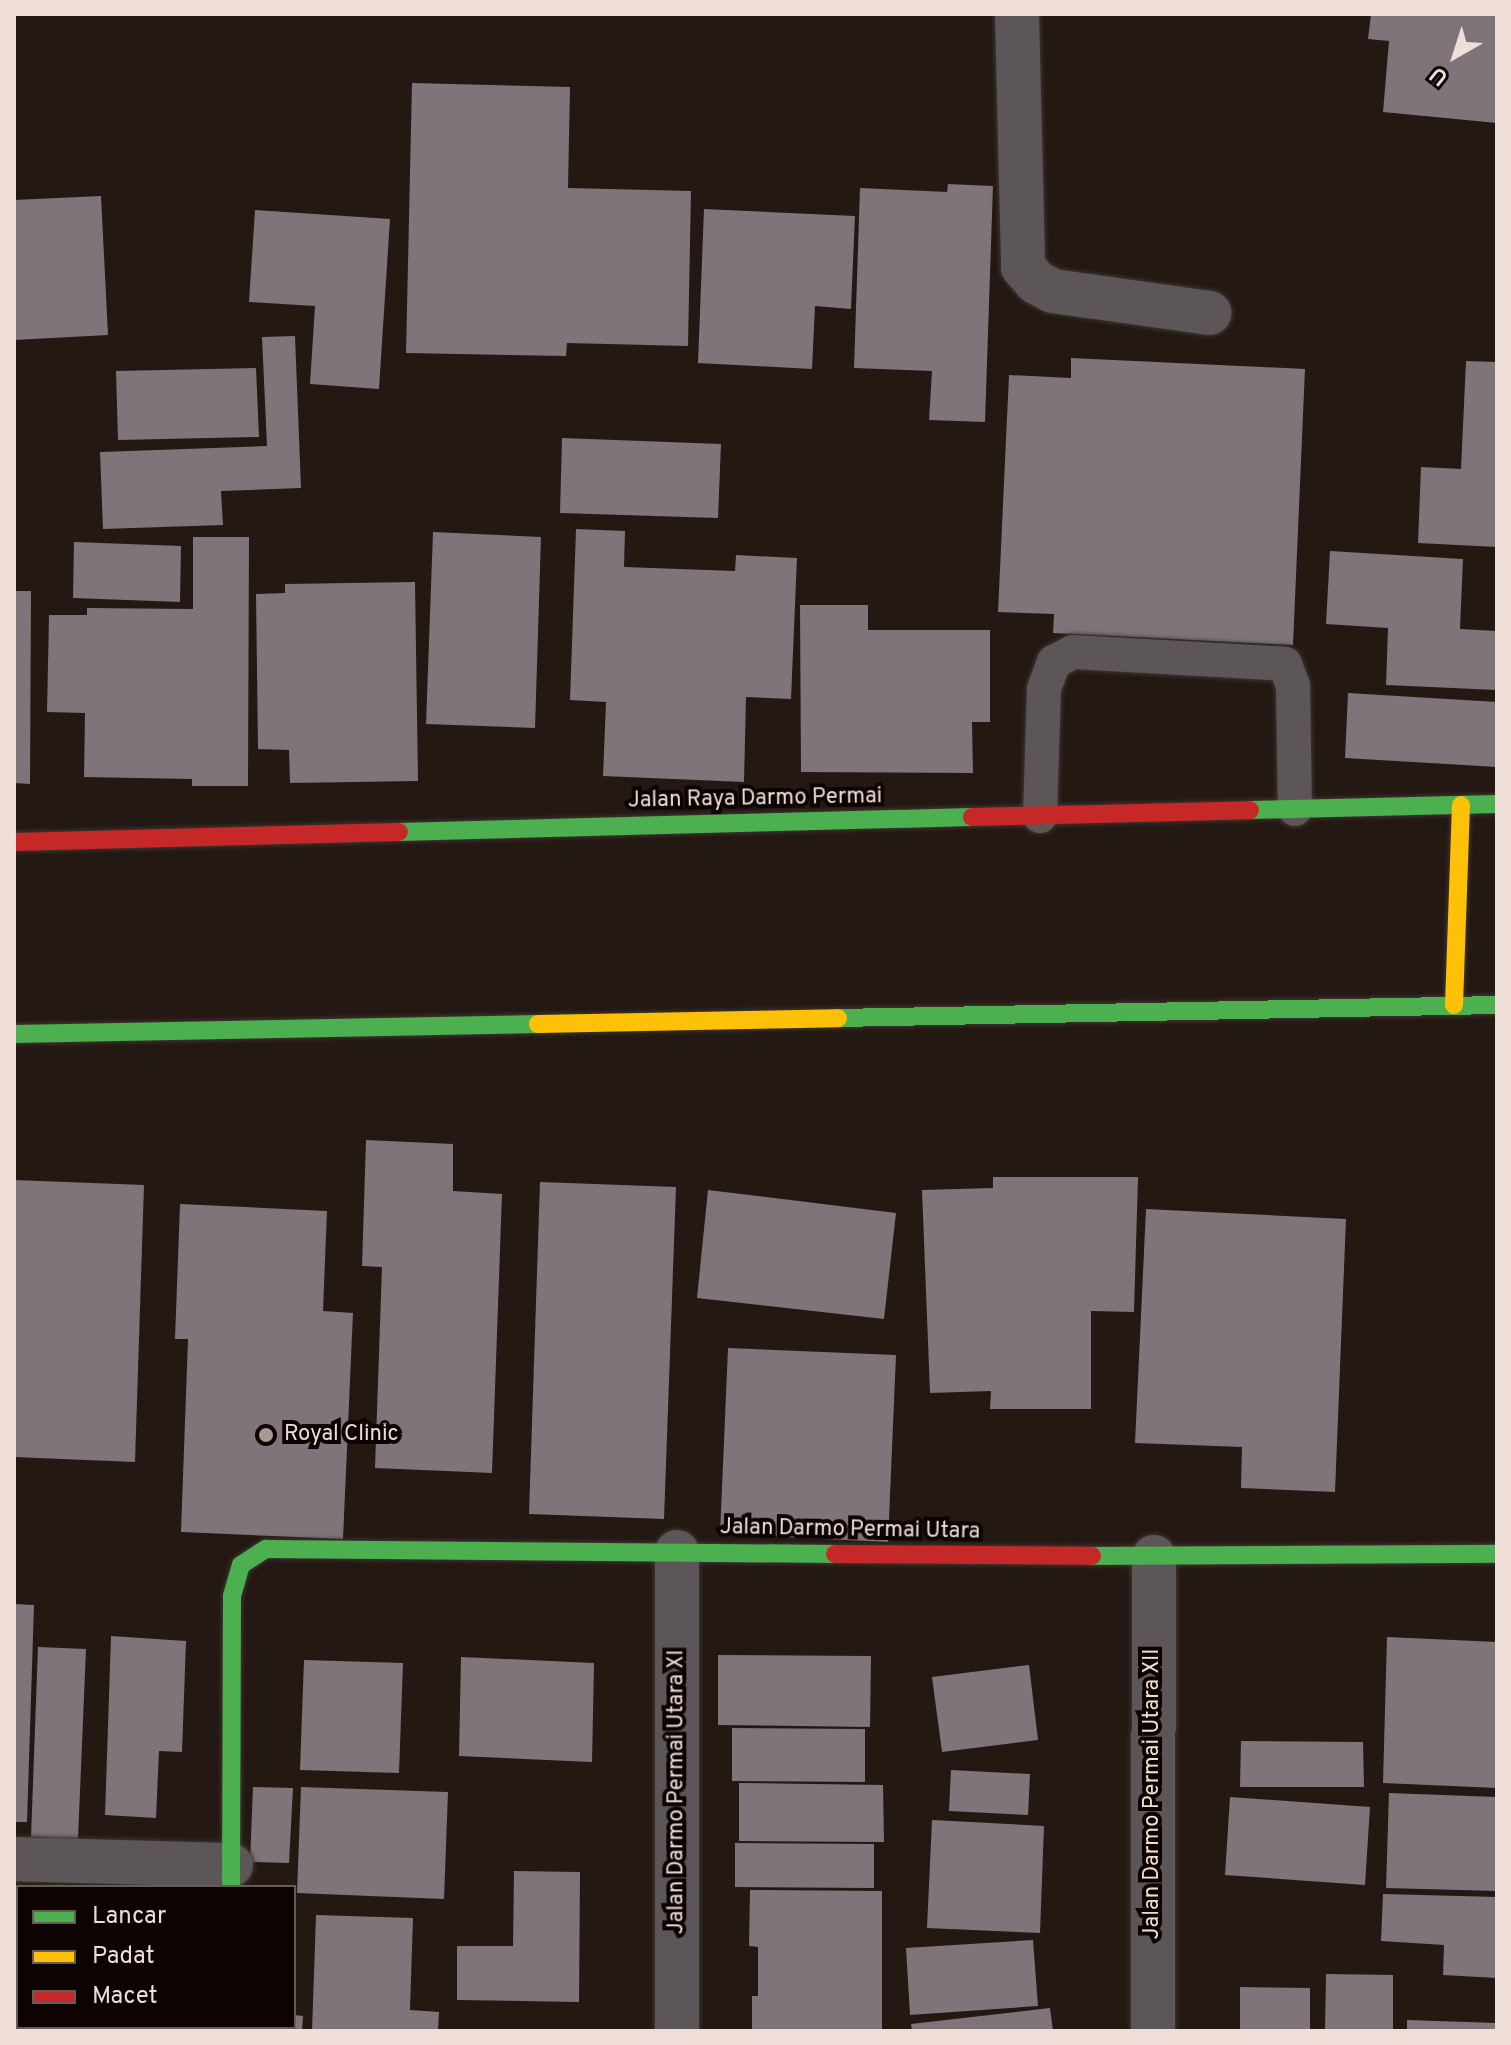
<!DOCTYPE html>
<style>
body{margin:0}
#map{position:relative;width:1511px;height:2045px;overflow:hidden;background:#241813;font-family:Overpass,sans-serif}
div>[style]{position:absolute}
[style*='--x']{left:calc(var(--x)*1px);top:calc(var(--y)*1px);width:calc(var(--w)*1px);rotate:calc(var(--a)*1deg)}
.building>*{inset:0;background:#7e747a}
.roads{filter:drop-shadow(0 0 2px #3f3530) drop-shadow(0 0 2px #3f3530)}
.lane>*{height:34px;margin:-17px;padding:0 17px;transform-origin:17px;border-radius:17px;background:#5d5659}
.street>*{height:44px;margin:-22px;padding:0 22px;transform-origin:22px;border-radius:22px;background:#5d5659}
.fast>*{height:18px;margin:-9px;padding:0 9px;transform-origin:9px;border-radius:9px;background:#4caf50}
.slow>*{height:18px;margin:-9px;padding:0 9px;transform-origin:9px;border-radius:9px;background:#ffc107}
.jam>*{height:18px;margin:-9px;padding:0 9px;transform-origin:9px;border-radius:9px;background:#c62828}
.dots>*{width:22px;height:22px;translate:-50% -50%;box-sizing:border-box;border:4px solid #0d0402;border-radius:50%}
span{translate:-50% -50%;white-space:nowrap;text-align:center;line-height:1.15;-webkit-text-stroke:8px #0d0402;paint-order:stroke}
.street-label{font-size:22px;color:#efded8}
.poi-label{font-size:22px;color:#efded8}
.left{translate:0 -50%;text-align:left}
.frame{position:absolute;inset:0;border:16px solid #efded8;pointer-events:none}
.legend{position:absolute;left:16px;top:1885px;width:280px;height:144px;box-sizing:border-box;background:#0d0402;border:2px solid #675b58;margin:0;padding:10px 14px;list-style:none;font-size:24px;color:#efded8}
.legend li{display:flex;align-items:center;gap:16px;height:40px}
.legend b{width:40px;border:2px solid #675b58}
.north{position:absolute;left:1415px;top:16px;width:80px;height:80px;-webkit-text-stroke:6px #0d0402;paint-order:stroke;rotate:219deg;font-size:22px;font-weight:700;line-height:32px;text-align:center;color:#efded8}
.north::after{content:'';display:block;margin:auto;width:28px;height:36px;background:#efded8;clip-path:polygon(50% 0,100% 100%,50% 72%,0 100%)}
</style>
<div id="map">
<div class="building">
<i style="clip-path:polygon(1371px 14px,1497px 14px,1497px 123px,1383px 112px,1389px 41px,1368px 39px)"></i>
<i style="clip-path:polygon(412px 83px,570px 87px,568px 188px,691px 191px,688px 346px,567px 343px,566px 356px,406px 353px)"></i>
<i style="clip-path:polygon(948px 184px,993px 186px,985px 422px,929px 420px,932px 371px,854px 368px,860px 188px,947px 192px)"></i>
<i style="clip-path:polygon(101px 196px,108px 335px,14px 340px,14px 200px)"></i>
<i style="clip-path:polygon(704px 209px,855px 216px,851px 309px,815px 306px,812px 369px,698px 363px)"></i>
<i style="clip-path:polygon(255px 210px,390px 219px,379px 389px,310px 384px,315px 306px,249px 302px)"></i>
<i style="clip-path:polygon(295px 336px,301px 488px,221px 491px,223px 525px,103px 529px,100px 452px,267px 446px,262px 337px)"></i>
<i style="clip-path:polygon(1071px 358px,1305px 369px,1293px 645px,1053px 633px,1054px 614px,998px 612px,1009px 375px,1071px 378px)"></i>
<i style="clip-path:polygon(1466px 361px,1497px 362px,1497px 547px,1418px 543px,1421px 467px,1461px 469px)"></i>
<i style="clip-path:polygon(256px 368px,259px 437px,118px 440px,116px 371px)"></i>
<i style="clip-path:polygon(562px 438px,721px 444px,718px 518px,560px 513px)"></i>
<i style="clip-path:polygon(576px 529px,625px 531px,624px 567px,735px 571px,736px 555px,797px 558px,791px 699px,746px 697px,744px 782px,603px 776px,606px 702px,570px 700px)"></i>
<i style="clip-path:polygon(433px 532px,541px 537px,535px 728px,426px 724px)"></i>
<i style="clip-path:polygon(193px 537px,249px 537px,248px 786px,192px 786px,192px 779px,84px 777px,85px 713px,47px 712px,49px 615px,87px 615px,87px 608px,193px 609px)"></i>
<i style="clip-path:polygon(74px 542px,181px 546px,180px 602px,73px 598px)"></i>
<i style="clip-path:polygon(1330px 551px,1463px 559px,1460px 629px,1497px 631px,1497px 690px,1386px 685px,1388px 628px,1326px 624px)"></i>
<i style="clip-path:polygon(415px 582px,418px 781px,290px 783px,289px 750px,258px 749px,256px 594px,285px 593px,285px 584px)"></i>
<i style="clip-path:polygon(14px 591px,31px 591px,30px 784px,14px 783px)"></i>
<i style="clip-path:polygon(800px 605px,868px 605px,868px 630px,990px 630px,990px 722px,972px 722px,973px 773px,801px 772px)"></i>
<i style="clip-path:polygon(1348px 693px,1497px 702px,1497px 767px,1345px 758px)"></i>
<i style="clip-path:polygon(366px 1140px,453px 1144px,453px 1191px,502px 1194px,492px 1473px,375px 1468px,382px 1267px,362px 1266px)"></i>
<i style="clip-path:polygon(993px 1177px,1138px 1177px,1134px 1312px,1091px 1311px,1091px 1409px,990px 1409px,991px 1391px,930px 1393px,922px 1190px,993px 1188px)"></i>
<i style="clip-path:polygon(14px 1180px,144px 1185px,135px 1462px,14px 1457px)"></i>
<i style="clip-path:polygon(540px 1182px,676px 1187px,664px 1519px,529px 1514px)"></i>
<i style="clip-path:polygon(708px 1190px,896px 1213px,884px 1319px,697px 1298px)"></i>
<i style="clip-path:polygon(180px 1204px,327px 1211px,323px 1311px,353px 1313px,343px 1539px,181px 1532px,188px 1339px,175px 1339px)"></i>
<i style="clip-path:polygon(1146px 1209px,1346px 1219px,1335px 1492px,1241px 1488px,1242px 1447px,1135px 1443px)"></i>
<i style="clip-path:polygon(728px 1348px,896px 1355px,888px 1542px,720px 1534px)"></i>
<i style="clip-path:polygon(14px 1604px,34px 1605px,27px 1822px,14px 1822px)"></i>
<i style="clip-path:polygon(111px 1636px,186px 1641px,182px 1752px,159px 1751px,156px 1818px,105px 1815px)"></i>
<i style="clip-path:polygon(1387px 1637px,1497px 1642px,1497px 1788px,1383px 1783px)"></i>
<i style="clip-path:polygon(38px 1647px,86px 1649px,78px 1839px,31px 1837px)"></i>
<i style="clip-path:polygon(718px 1655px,871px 1656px,870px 1727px,718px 1725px)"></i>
<i style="clip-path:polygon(461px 1657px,594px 1663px,592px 1762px,459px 1756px)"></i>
<i style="clip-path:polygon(304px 1660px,403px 1663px,399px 1773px,300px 1770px)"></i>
<i style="clip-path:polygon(1029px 1665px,1038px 1740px,942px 1752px,932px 1677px)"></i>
<i style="clip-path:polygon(732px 1728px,865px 1729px,865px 1782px,732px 1781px)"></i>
<i style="clip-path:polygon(1241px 1741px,1363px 1742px,1364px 1787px,1240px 1787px)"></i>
<i style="clip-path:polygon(951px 1770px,1030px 1774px,1028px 1815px,949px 1811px)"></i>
<i style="clip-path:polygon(739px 1783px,883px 1785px,884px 1842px,739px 1841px)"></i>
<i style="clip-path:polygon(253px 1787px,293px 1788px,289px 1863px,250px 1862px)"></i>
<i style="clip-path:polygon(301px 1787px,448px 1792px,444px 1899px,297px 1893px)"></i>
<i style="clip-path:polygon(1389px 1793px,1497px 1797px,1497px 1891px,1386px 1888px)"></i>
<i style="clip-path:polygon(1230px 1797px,1370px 1807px,1365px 1885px,1225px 1875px)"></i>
<i style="clip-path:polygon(932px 1820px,1044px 1826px,1040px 1933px,927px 1928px)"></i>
<i style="clip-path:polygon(735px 1843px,874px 1844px,874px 1888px,735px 1887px)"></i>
<i style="clip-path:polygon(514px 1871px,580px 1872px,579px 2002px,457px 2000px,457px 1946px,513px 1946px)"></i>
<i style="clip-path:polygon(750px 1890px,882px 1891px,882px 2031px,752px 2031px,752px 1996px,758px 1996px,758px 1947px,749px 1946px)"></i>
<i style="clip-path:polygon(1383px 1894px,1497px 1897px,1497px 1978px,1443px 1975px,1444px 1945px,1381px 1941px)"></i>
<i style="clip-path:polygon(14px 1907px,18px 1907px,18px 2002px,14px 2002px)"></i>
<i style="clip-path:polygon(316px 1915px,413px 1918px,410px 2010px,439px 2012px,438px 2031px,312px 2031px)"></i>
<i style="clip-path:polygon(1033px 1940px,1038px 2006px,910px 2015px,906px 1948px)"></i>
<i style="clip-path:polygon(1326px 1974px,1393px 1975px,1393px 2031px,1325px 2031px)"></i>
<i style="clip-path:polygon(1240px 1987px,1310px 1988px,1310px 2031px,1240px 2031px)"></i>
<i style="clip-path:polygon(1050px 2008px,1053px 2031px,912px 2031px,911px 2024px)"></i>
<i style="clip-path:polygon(294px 2015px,303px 2016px,302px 2031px,250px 2031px,250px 2027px,294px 2027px)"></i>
<i style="clip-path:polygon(1407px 2020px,1497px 2023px,1497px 2031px,1407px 2031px)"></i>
<i style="clip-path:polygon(134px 2027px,172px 2027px,171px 2031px,134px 2029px)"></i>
</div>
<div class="roads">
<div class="lane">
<i style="--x:1040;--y:816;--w:127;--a:-88.2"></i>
<i style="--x:1044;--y:689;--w:29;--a:-70"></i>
<i style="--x:1054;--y:662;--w:21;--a:-28"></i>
<i style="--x:1073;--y:652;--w:212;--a:3.2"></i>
<i style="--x:1285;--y:664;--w:23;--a:70"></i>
<i style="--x:1293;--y:686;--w:123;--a:89.1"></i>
</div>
<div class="street">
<i style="--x:1017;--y:14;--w:253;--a:88.6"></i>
<i style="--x:1023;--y:267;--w:20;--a:49"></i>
<i style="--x:1036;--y:282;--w:19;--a:28"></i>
<i style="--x:1053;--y:291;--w:158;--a:8"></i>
<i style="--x:14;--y:1859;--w:217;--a:1.6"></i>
<i style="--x:232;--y:2027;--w:4;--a:90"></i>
<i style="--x:677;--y:2031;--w:479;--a:-90"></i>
<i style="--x:1153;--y:2031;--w:474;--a:-89.9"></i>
</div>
<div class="fast">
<i style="--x:1250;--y:810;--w:247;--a:-1.4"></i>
<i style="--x:399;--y:832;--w:573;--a:-1.5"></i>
<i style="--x:838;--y:1018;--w:659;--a:-1.13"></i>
<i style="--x:14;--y:1034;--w:524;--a:-1.09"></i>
<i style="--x:1092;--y:1556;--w:405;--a:-0.3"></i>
<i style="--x:231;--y:1887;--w:291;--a:-89.8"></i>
<i style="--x:232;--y:1596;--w:32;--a:-74"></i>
<i style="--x:241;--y:1565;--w:30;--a:-33"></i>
<i style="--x:266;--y:1549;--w:569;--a:0.5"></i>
</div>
<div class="slow">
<i style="--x:1454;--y:1005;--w:200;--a:-88"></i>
<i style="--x:538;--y:1024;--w:300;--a:-1.1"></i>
</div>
<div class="jam">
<i style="--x:972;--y:817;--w:278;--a:-1.4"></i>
<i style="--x:14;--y:842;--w:385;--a:-1.5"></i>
<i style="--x:835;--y:1554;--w:257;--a:0.4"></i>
</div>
</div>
<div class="dots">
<i style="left:266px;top:1435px;background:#a89993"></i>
</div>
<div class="street-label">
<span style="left:755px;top:799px;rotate:-1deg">Jalan Raya Darmo Permai</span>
<span style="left:850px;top:1530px;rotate:1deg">Jalan Darmo Permai Utara</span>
<span style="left:677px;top:1792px;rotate:-90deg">Jalan Darmo Permai Utara XI</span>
<span style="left:1153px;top:1794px;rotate:-90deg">Jalan Darmo Permai Utara XII</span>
</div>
<div class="poi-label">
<span class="left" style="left:284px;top:1435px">Royal Clinic</span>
</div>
<div class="frame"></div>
<ul class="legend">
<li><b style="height:10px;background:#4caf50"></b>Lancar</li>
<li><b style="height:10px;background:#ffc107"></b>Padat</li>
<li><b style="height:10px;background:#c62828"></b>Macet</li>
</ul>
<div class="north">U</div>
</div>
